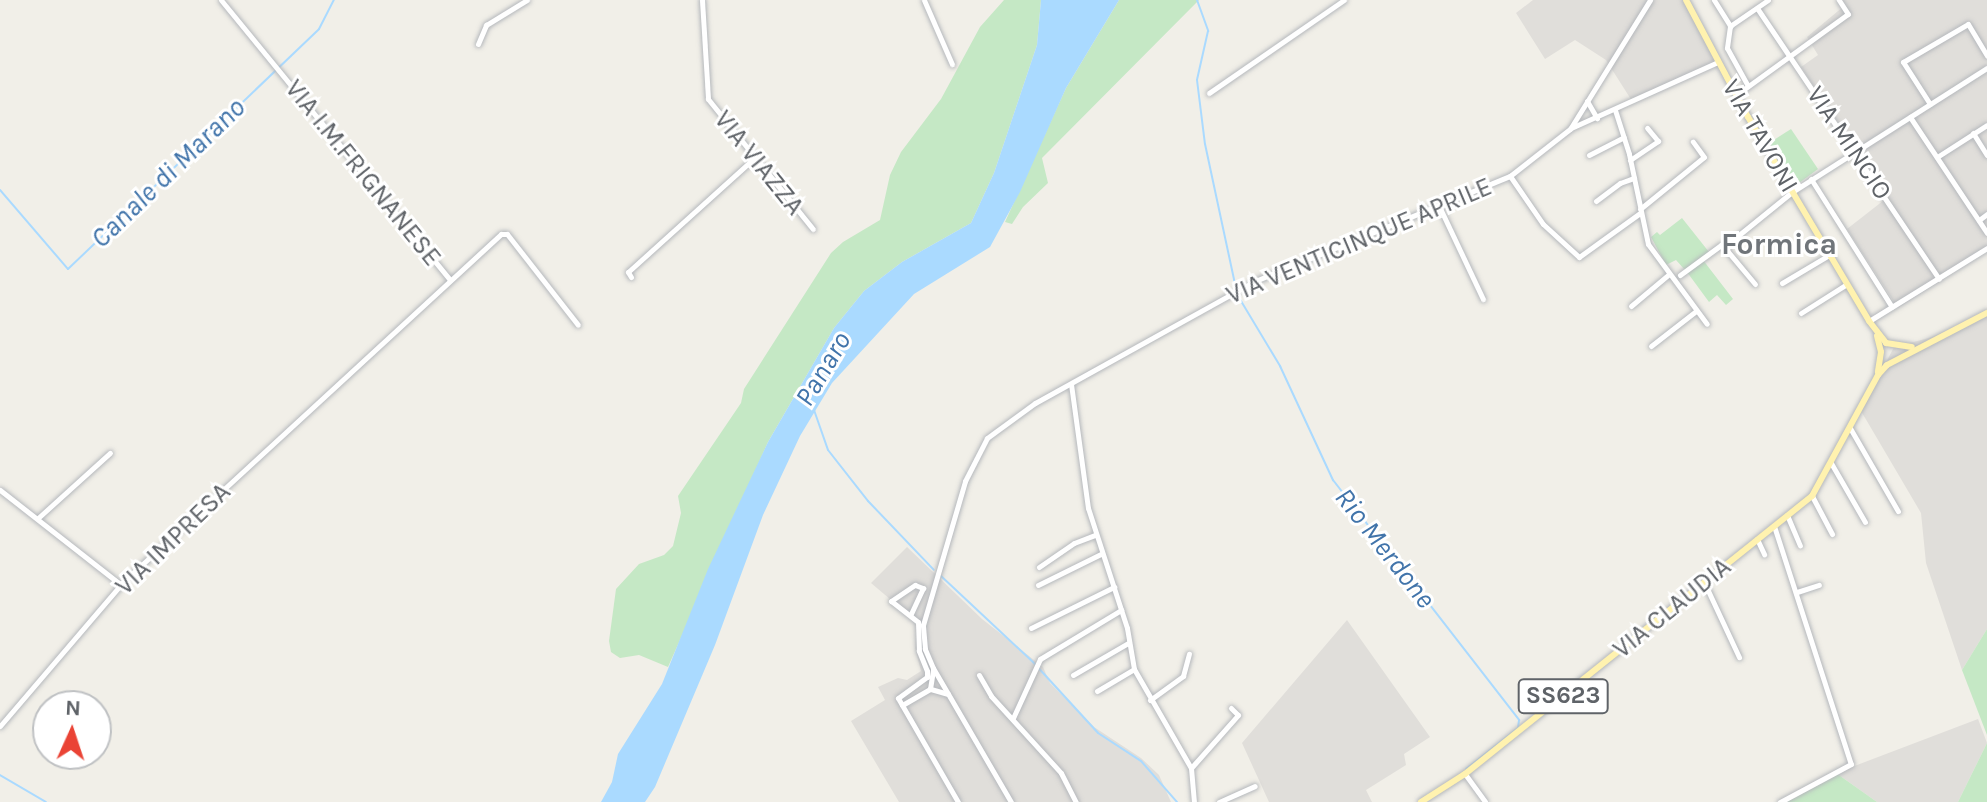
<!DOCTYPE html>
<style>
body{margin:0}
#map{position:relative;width:1987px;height:802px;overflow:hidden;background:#f1efe8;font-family:Karla,sans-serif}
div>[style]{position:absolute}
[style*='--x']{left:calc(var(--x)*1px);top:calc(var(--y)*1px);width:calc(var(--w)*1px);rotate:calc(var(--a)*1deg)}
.industrial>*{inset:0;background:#e0deda}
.green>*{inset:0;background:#c5e8c5}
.water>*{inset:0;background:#aadaff}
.stream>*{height:2px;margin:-1px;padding:0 1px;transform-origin:1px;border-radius:1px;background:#aadaff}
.roads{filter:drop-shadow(0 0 2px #b5b8bc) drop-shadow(0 0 2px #b5b8bc)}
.minor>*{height:5px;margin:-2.5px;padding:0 2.5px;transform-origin:2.5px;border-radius:2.5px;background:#fff}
.major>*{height:6px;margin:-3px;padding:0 3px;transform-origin:3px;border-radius:3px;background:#fff2af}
span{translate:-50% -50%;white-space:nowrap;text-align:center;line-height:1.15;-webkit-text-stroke:6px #fff;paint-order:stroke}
.shield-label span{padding:2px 6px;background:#fff;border:2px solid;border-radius:6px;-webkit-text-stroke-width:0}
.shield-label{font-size:24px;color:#5f6368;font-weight:700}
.street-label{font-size:26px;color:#5f6368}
.water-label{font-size:28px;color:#4174aa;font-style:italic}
.quarter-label{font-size:30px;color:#70757a;font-weight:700}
.north{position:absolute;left:32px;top:690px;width:80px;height:80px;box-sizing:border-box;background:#fff;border:2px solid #bfc1c3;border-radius:50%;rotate:3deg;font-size:22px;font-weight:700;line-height:32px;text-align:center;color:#5f6368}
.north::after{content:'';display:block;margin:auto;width:28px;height:36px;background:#ea4335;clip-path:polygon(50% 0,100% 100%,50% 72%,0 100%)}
</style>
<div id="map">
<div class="industrial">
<i style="clip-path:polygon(1533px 0,1689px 0,1720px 63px,1632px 101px,1606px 60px,1575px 40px,1545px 59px,1516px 13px)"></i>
<i style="clip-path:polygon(1842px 0,1987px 0,1987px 251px,1898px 308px,1847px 229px,1888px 197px,1801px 67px,1818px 55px,1807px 37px,1844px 6px)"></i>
<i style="clip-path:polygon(1987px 314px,1987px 629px,1962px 670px,1926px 563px,1921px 513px,1861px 411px,1894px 347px,1929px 338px)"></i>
<i style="clip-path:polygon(907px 547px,982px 619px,1043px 667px,1050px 683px,1094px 727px,1141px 758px,1159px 775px,1171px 802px,899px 802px,851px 721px,885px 700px,878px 687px,898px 678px,907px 680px,921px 671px,915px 648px,917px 622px,871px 583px)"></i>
<i style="clip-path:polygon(1347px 620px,1430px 737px,1404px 754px,1406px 765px,1366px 790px,1372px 802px,1269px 802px,1242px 743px)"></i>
<i style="clip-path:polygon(1978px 719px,1987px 743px,1958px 802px,1877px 802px,1836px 773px)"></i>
</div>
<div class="green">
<i style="clip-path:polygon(1004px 0,1041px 0,1037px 45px,994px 173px,971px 223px,902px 262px,864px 291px,834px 328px,768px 442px,668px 667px,639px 655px,620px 658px,611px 652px,609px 641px,616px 589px,639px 564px,664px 555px,673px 546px,681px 513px,678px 496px,741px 403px,744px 389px,831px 253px,843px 242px,880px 220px,890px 175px,901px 152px,941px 99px,980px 27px)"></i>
<i style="clip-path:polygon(1119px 0,1199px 0,1042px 158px,1048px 183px,1023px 207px,1012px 224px,1005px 222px,1066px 88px)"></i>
<i style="clip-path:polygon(1791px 129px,1818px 169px,1795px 186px,1769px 143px)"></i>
<i style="clip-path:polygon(1682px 218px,1709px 252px,1685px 270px,1676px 260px,1666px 265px,1651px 237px,1657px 232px,1660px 235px)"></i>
<i style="clip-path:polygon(1703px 260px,1733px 299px,1726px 305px,1717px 295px,1709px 302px,1687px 272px)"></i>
<i style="clip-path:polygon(1987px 629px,1987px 735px,1962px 670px)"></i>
<i style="clip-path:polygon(1987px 743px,1987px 802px,1958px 802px)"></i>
<i style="clip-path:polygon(1836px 773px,1877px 802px,1780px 802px)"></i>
</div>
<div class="water">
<i style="clip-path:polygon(1041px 0,1119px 0,1066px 88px,1020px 192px,990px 247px,914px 294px,832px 383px,800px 436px,763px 515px,715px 645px,655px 787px,645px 802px,601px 802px,612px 782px,618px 754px,662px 684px,708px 569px,768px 442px,834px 328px,864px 291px,902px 262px,971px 223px,994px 173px,1037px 45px)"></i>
</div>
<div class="stream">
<i style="--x:1197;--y:0;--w:33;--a:70"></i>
<i style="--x:1208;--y:31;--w:50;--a:102.7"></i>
<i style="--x:1197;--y:80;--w:64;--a:82.9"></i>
<i style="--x:1205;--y:144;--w:147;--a:77.9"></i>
<i style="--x:0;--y:190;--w:104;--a:49.3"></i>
<i style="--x:68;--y:269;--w:347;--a:-43.7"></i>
<i style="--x:319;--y:29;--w:33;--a:-63"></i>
<i style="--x:1238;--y:296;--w:82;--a:59"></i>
<i style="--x:1280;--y:366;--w:126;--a:65.1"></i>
<i style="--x:1333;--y:480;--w:304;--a:52.2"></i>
<i style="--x:1519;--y:720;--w:8;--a:97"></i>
<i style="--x:1518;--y:728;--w:66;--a:141.7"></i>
<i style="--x:814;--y:410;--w:42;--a:70.7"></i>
<i style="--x:828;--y:450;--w:65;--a:51.9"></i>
<i style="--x:868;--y:501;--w:95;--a:46.3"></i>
<i style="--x:941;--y:576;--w:126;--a:43.1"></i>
<i style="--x:1033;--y:662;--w:96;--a:47.5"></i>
<i style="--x:1098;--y:733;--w:51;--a:33.1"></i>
<i style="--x:1141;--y:761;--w:55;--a:48.7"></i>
<i style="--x:0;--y:775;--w:53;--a:30.4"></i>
</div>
<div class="roads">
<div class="minor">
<i style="--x:221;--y:0;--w:362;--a:50.7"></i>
<i style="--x:702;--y:0;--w:99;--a:86.5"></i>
<i style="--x:708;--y:99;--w:167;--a:51.1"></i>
<i style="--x:924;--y:0;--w:70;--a:66.4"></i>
<i style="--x:1714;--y:0;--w:31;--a:58"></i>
<i style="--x:1730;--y:26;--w:22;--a:98"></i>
<i style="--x:1727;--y:48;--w:43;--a:61.1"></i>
<i style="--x:1757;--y:8;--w:326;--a:56.1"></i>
<i style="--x:1730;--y:26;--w:46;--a:-34.4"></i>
<i style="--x:478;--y:44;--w:21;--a:-67"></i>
<i style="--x:486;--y:25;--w:48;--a:-31.4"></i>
<i style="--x:1209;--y:93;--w:164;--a:-34.6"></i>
<i style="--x:1736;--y:95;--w:138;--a:-35.9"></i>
<i style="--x:1848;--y:14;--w:17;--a:-123"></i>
<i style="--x:1587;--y:101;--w:20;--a:60"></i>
<i style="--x:1930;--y:104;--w:50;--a:-122.7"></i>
<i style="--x:1903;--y:62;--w:75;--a:-30.3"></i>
<i style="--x:1968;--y:24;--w:37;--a:59"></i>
<i style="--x:1615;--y:110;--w:46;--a:72.3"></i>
<i style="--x:1629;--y:154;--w:92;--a:78.1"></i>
<i style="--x:1648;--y:244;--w:99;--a:53.6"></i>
<i style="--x:1910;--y:117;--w:139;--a:56.4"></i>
<i style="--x:1571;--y:128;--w:161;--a:-24.2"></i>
<i style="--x:1973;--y:133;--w:26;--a:58"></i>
<i style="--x:1589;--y:155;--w:39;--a:-27"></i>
<i style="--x:1937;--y:157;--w:59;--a:-32.6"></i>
<i style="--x:1630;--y:160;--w:34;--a:-34"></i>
<i style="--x:1658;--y:141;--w:17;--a:-130"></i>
<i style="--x:1510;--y:176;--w:58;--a:55.5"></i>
<i style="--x:1543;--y:224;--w:49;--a:42.5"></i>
<i style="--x:1579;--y:257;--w:75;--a:-35.8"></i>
<i style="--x:1811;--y:179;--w:151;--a:57.7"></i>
<i style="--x:1596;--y:201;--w:30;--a:-37"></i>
<i style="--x:1620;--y:183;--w:15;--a:-20"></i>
<i style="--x:1439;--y:206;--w:103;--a:64.7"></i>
<i style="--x:1640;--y:209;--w:82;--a:-39.1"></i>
<i style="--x:1704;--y:157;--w:19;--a:-126"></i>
<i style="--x:1979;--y:220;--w:10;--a:-37"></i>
<i style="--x:1680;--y:275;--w:51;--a:-36.2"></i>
<i style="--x:1721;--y:245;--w:4;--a:34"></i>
<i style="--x:631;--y:277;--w:6;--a:-121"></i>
<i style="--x:628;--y:272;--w:170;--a:-42.1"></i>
<i style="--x:1782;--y:283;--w:55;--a:-30.8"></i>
<i style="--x:1755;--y:284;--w:48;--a:-130"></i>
<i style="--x:1724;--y:247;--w:87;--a:-39"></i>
<i style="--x:1792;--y:192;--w:231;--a:-32.5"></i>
<i style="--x:1631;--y:306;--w:48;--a:-40"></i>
<i style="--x:1801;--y:313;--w:54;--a:-32.2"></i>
<i style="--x:1869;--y:321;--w:139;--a:-31.7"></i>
<i style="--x:1651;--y:346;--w:57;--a:-37.9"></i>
<i style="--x:1071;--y:384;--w:125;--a:82.2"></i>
<i style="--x:1088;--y:508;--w:126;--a:72"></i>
<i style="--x:1127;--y:628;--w:42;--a:80.3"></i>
<i style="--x:1134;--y:669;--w:114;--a:60.1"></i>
<i style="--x:1191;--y:768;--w:34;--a:85"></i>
<i style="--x:1850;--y:428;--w:96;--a:60"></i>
<i style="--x:1831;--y:463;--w:68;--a:60"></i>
<i style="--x:0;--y:490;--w:154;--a:38.1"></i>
<i style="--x:1812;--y:496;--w:43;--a:62.2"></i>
<i style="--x:1787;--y:515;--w:33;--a:67"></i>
<i style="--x:38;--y:518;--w:97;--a:-42.1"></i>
<i style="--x:1774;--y:526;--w:250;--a:72.1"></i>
<i style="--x:1851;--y:764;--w:81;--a:151.8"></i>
<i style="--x:1757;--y:539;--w:17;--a:65"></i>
<i style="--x:1039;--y:567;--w:42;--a:-34.4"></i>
<i style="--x:1074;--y:543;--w:22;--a:-21"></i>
<i style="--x:1704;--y:582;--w:83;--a:65"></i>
<i style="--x:1038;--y:585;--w:70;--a:-26.2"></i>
<i style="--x:1797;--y:592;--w:23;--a:-18"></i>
<i style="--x:1031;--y:628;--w:93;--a:-26.3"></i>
<i style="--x:979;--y:675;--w:24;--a:60"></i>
<i style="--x:991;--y:696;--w:104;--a:47.7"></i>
<i style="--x:1061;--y:773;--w:33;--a:63"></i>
<i style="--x:1073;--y:675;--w:64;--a:-30.2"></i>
<i style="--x:930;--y:689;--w:20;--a:-81"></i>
<i style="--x:1097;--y:691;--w:43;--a:-30.7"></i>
<i style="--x:948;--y:694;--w:19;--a:-164"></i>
<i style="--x:930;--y:689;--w:32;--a:150"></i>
<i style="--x:902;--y:705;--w:112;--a:60"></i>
<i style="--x:1150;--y:700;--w:41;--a:-36"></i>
<i style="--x:1183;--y:676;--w:23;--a:-75"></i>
<i style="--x:902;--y:705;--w:8;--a:-120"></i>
<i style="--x:898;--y:698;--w:36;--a:-36"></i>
<i style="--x:927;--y:677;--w:6;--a:-90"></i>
<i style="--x:927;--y:671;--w:22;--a:-112"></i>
<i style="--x:919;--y:651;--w:29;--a:-92"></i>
<i style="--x:918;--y:622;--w:34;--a:-142"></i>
<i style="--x:891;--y:601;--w:29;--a:-34"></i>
<i style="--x:915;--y:585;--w:9;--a:21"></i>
<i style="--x:923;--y:588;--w:29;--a:115"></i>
<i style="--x:1013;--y:718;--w:65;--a:-65.4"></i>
<i style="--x:1040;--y:659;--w:95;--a:-31.2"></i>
<i style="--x:0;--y:726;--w:189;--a:-49.5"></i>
<i style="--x:123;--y:582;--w:514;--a:-42.63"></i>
<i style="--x:501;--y:234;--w:6;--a:0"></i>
<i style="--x:507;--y:234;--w:115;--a:52"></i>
<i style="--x:1191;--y:768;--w:71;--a:-48.4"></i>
<i style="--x:1238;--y:715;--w:10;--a:-135"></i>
<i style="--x:1465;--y:774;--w:34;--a:54"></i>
<i style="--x:1011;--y:802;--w:155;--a:-120.2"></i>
<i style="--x:933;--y:668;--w:21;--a:-113"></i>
<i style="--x:925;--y:649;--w:24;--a:-95"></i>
<i style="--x:923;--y:625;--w:150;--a:-73.7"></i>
<i style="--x:965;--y:481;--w:48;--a:-62.9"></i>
<i style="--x:987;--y:438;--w:59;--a:-36.1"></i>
<i style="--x:1035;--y:403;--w:252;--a:-29"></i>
<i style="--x:1255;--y:281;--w:276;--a:-22.4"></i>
<i style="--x:1510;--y:176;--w:76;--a:-38.1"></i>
<i style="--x:1570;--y:129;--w:152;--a:-58.2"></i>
<i style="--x:1219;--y:802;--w:39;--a:-24"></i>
</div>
<div class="major">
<i style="--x:1686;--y:0;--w:132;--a:62.1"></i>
<i style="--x:1748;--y:117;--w:237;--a:59.3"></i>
<i style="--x:1869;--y:321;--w:28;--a:52"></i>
<i style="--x:1886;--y:343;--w:26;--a:9"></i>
<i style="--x:1877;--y:336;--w:16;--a:76"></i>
<i style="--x:1881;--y:352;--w:20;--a:99"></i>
<i style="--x:1421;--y:802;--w:52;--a:-32.5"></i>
<i style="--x:1465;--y:774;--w:445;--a:-38.7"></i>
<i style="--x:1812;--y:496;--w:138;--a:-61.4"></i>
<i style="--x:1878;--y:375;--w:13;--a:-48"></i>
<i style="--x:1887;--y:365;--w:113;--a:-27.5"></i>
</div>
</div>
<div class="shield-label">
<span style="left:1563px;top:696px">SS623</span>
</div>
<div class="street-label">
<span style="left:1760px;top:136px;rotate:60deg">VIA TAVONI</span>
<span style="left:1849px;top:143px;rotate:56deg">VIA MINCIO</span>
<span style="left:759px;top:163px;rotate:51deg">VIA VIAZZA</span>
<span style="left:363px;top:173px;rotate:51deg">VIA I.M.FRIGNANESE</span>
<span style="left:1359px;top:241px;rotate:-23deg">VIA VENTICINQUE APRILE</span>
<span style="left:173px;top:539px;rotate:-44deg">VIA IMPRESA</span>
<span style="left:1672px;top:608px;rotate:-39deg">VIA CLAUDIA</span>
</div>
<div class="water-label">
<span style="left:168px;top:173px;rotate:-44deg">Canale di Marano</span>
<span style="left:823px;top:369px;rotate:-59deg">Panaro</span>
<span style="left:1385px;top:548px;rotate:52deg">Rio Merdone</span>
</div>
<div class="quarter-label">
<span style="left:1779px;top:244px">Formica</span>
</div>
<div class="north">N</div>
</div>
